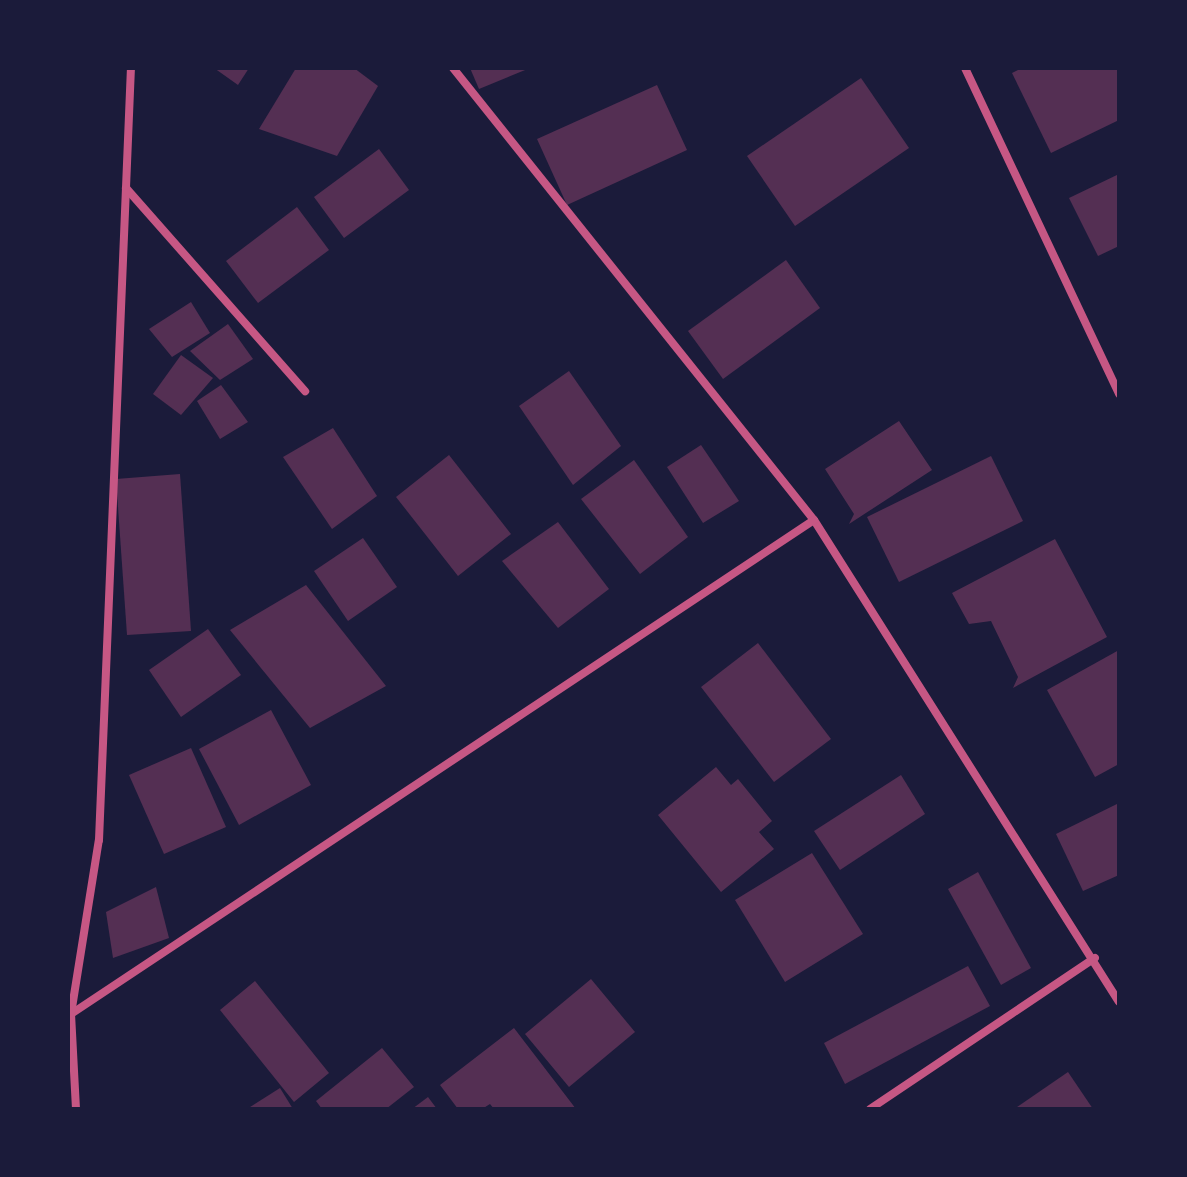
<!DOCTYPE html>
<style>
body{margin:0}
#map{position:relative;width:1187px;height:1177px;overflow:hidden;background:#1b1b3a;font-family:"Crimson Pro",serif}
div>[style]{position:absolute}
[style*='--x']{left:calc(var(--x)*1px);top:calc(var(--y)*1px);width:calc(var(--w)*1px);rotate:calc(var(--a)*1deg)}
.building>*{inset:0;background:#542f53}
.minor>*{height:8px;margin:-4px;padding:0 4px;transform-origin:4px;border-radius:4px;background:#c65784}
span{translate:-50% -50%;white-space:nowrap;text-align:center;line-height:1.15;-webkit-text-stroke:6px #1b1b3a;paint-order:stroke}
.frame{position:absolute;inset:0;border:70px solid #1b1b3a;pointer-events:none}
</style>
<div id="map">
<div class="building">
<i style="clip-path:polygon(214px 68px,249px 68px,238px 85px)"></i>
<i style="clip-path:polygon(296px 68px,354px 68px,378px 86px,337px 156px,259px 129px)"></i>
<i style="clip-path:polygon(470px 68px,530px 68px,479px 89px)"></i>
<i style="clip-path:polygon(1022px 68px,1119px 68px,1119px 120px,1051px 153px,1012px 73px)"></i>
<i style="clip-path:polygon(861px 78px,909px 148px,795px 226px,747px 156px)"></i>
<i style="clip-path:polygon(657px 85px,687px 150px,567px 205px,537px 139px)"></i>
<i style="clip-path:polygon(379px 149px,409px 190px,344px 238px,314px 197px)"></i>
<i style="clip-path:polygon(1119px 174px,1119px 246px,1098px 256px,1069px 198px)"></i>
<i style="clip-path:polygon(297px 207px,329px 250px,258px 303px,226px 261px)"></i>
<i style="clip-path:polygon(786px 260px,820px 308px,723px 379px,688px 331px)"></i>
<i style="clip-path:polygon(191px 302px,210px 333px,172px 357px,149px 329px)"></i>
<i style="clip-path:polygon(228px 324px,253px 359px,220px 380px,190px 351px)"></i>
<i style="clip-path:polygon(181px 355px,213px 378px,181px 415px,153px 394px)"></i>
<i style="clip-path:polygon(569px 371px,621px 446px,573px 485px,519px 406px)"></i>
<i style="clip-path:polygon(221px 385px,248px 422px,220px 439px,197px 401px)"></i>
<i style="clip-path:polygon(899px 421px,932px 470px,849px 524px,854px 514px,825px 469px)"></i>
<i style="clip-path:polygon(333px 428px,377px 496px,332px 529px,283px 457px)"></i>
<i style="clip-path:polygon(701px 445px,739px 501px,703px 523px,667px 467px)"></i>
<i style="clip-path:polygon(449px 455px,511px 534px,458px 576px,396px 497px)"></i>
<i style="clip-path:polygon(991px 456px,1023px 521px,899px 582px,867px 517px)"></i>
<i style="clip-path:polygon(634px 460px,688px 537px,640px 574px,581px 499px)"></i>
<i style="clip-path:polygon(180px 474px,191px 631px,127px 635px,116px 479px)"></i>
<i style="clip-path:polygon(558px 522px,609px 589px,558px 628px,502px 561px)"></i>
<i style="clip-path:polygon(363px 538px,397px 587px,348px 621px,314px 571px)"></i>
<i style="clip-path:polygon(1055px 539px,1107px 637px,1013px 688px,1018px 677px,991px 621px,969px 624px,952px 593px)"></i>
<i style="clip-path:polygon(306px 585px,386px 686px,310px 728px,230px 630px)"></i>
<i style="clip-path:polygon(208px 629px,241px 675px,181px 717px,149px 670px)"></i>
<i style="clip-path:polygon(758px 643px,831px 739px,774px 782px,701px 687px)"></i>
<i style="clip-path:polygon(1119px 650px,1119px 764px,1095px 777px,1047px 690px)"></i>
<i style="clip-path:polygon(271px 710px,311px 785px,239px 825px,199px 749px)"></i>
<i style="clip-path:polygon(191px 748px,226px 827px,164px 854px,129px 775px)"></i>
<i style="clip-path:polygon(716px 767px,731px 785px,738px 779px,772px 821px,759px 832px,774px 849px,721px 892px,658px 815px)"></i>
<i style="clip-path:polygon(901px 775px,925px 814px,840px 870px,814px 831px)"></i>
<i style="clip-path:polygon(1119px 803px,1119px 875px,1083px 891px,1056px 834px)"></i>
<i style="clip-path:polygon(812px 853px,863px 934px,785px 982px,735px 900px)"></i>
<i style="clip-path:polygon(978px 872px,1031px 968px,1001px 985px,948px 889px)"></i>
<i style="clip-path:polygon(156px 887px,169px 938px,113px 958px,106px 912px)"></i>
<i style="clip-path:polygon(968px 966px,990px 1006px,845px 1084px,824px 1043px)"></i>
<i style="clip-path:polygon(591px 979px,635px 1032px,569px 1087px,525px 1034px)"></i>
<i style="clip-path:polygon(255px 981px,329px 1073px,294px 1102px,220px 1010px)"></i>
<i style="clip-path:polygon(514px 1028px,576px 1109px,494px 1109px,490px 1104px,482px 1109px,458px 1109px,440px 1085px)"></i>
<i style="clip-path:polygon(382px 1048px,414px 1087px,386px 1109px,322px 1109px,316px 1101px)"></i>
<i style="clip-path:polygon(1068px 1072px,1093px 1109px,1014px 1109px)"></i>
<i style="clip-path:polygon(280px 1088px,293px 1109px,247px 1109px)"></i>
<i style="clip-path:polygon(428px 1097px,437px 1109px,412px 1109px)"></i>
</div>
<div class="minor">
<i style="--x:453;--y:68;--w:578;--a:51.39"></i>
<i style="--x:814;--y:520;--w:570;--a:57.68"></i>
<i style="--x:965;--y:68;--w:361;--a:64.7"></i>
<i style="--x:126;--y:188;--w:271;--a:48.6"></i>
<i style="--x:71;--y:1014;--w:892;--a:-33.62"></i>
<i style="--x:76;--y:1109;--w:95;--a:-93"></i>
<i style="--x:71;--y:1014;--w:176;--a:-80.9"></i>
<i style="--x:99;--y:840;--w:773;--a:-87.63"></i>
<i style="--x:870;--y:1109;--w:271;--a:-33.9"></i>
</div>
<div class="frame"></div>
</div>
